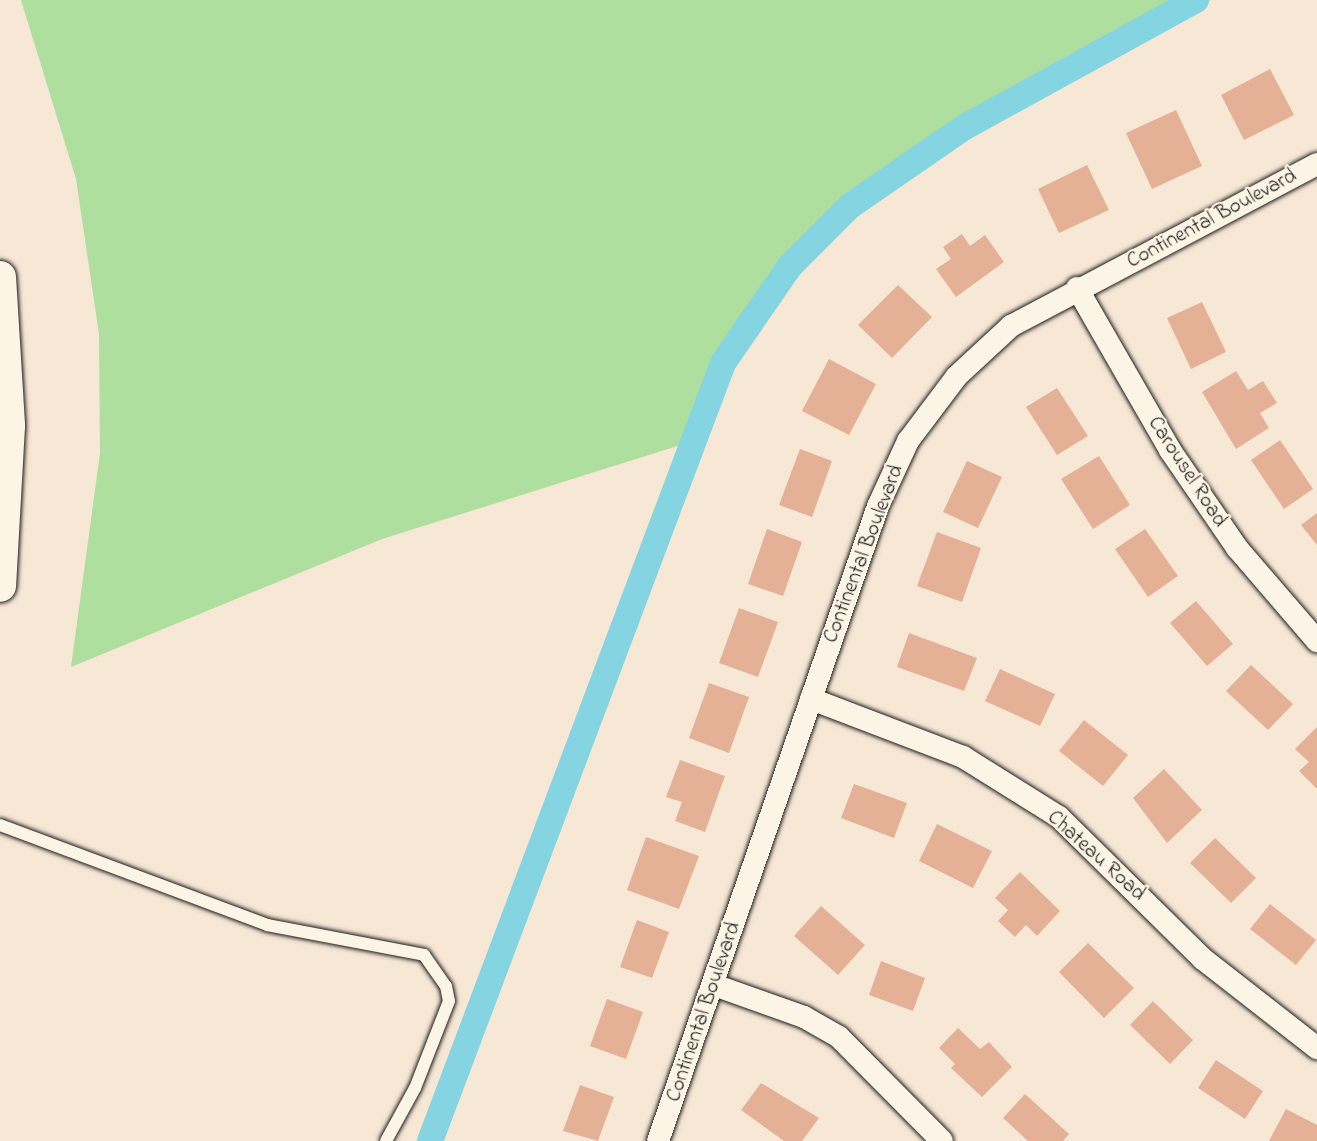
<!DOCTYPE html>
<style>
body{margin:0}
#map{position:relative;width:1317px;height:1141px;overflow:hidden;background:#f7e7d5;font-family:"Indie Flower",sans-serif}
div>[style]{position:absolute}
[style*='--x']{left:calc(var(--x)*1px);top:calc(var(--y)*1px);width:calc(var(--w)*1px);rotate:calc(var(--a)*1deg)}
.green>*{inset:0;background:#aedf9f}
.canal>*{height:26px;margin:-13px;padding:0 13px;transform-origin:13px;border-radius:13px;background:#85d4e1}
.building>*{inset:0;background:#e4b197}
.roads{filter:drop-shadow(0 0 2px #1c1c1c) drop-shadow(0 0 2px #1c1c1c)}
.lane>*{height:12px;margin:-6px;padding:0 6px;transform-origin:6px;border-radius:6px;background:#fcf5e5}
.street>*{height:22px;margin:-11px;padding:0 11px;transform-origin:11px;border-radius:11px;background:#fcf5e5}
.secondary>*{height:32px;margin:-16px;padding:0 16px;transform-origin:16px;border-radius:16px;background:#fcf5e5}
span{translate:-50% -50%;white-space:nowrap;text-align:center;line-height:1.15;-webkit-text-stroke:4.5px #fcf5e5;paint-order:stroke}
.street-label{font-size:21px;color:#1c1c1c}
</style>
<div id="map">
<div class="green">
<i style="clip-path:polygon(21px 0,1211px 0,975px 130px,831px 231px,733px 341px,687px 443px,382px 539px,71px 667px,100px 453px,99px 334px,76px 179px)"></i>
</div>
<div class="canal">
<i style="--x:430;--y:1141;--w:831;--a:-69.36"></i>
<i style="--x:723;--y:363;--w:118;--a:-55.4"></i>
<i style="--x:790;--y:266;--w:85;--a:-45"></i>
<i style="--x:850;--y:206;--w:137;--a:-34.6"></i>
<i style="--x:963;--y:128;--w:266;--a:-28.8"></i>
</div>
<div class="building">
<i style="clip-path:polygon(1270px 69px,1294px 115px,1244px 140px,1221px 95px)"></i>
<i style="clip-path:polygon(1176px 110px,1202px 166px,1152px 189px,1126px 133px)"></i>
<i style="clip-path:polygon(1087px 165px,1109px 210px,1059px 233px,1038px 189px)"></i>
<i style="clip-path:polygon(962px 234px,970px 246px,985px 235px,1004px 262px,956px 297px,936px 269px,951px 259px,943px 247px)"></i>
<i style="clip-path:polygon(898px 285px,932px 317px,892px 358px,858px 325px)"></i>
<i style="clip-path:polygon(1202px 302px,1226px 352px,1191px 369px,1167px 318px)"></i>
<i style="clip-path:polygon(829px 359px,876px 384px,849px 435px,802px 411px)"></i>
<i style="clip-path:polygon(1236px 371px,1248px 390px,1263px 381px,1277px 403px,1260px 413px,1269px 428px,1236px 449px,1202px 392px)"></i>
<i style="clip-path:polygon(1057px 388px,1088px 436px,1057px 455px,1026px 407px)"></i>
<i style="clip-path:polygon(1280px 440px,1313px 489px,1284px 509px,1251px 460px)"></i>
<i style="clip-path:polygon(800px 449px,832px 461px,812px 517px,779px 505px)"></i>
<i style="clip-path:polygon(1099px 456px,1130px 505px,1093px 529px,1061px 479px)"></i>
<i style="clip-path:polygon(967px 461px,1002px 477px,978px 528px,943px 512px)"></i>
<i style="clip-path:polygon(1317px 513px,1317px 545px,1301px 525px)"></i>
<i style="clip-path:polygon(767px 529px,802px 542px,783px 596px,748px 584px)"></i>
<i style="clip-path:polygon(1145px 529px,1178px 576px,1148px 597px,1115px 549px)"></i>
<i style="clip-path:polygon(937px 532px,981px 548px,962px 602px,917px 586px)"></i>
<i style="clip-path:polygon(1196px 601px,1233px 644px,1207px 666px,1170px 623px)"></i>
<i style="clip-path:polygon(739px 608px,778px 622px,758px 677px,719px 663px)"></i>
<i style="clip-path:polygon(909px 633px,977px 658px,964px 691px,897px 667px)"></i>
<i style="clip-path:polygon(1251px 665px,1293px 704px,1268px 730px,1226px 691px)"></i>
<i style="clip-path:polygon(1000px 669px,1055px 694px,1040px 726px,985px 701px)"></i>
<i style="clip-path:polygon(709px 683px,749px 697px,729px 753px,689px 738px)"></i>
<i style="clip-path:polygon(1084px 720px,1128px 755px,1103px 786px,1059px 751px)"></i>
<i style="clip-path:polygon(1317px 727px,1317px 789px,1299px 771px,1309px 762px,1295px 749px)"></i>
<i style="clip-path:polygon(680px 760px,725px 776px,705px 832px,675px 821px,682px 802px,666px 797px)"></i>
<i style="clip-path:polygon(1164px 769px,1202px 810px,1167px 843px,1133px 798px)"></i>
<i style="clip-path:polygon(854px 784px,907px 803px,894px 838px,841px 818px)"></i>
<i style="clip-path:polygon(937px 824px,992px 851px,973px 888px,919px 861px)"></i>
<i style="clip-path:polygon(646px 837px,699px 856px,679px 909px,627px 890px)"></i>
<i style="clip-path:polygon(1215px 838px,1256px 878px,1231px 903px,1190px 863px)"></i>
<i style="clip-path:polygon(1020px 872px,1060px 911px,1037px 936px,1026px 925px,1015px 937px,998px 921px,1008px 910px,995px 898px)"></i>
<i style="clip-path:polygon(1270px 904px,1316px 940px,1296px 965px,1250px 929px)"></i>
<i style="clip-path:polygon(821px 906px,865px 945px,838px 975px,794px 936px)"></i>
<i style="clip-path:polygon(637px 920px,669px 932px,652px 978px,620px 967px)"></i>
<i style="clip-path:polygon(1088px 943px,1134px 988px,1104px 1018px,1059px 972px)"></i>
<i style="clip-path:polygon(881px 961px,925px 978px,913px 1011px,869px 995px)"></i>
<i style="clip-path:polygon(607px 999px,643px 1012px,626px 1059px,590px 1046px)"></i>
<i style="clip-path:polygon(1153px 1001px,1193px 1040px,1170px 1064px,1130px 1025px)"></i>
<i style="clip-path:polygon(958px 1028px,980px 1049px,989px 1042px,1012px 1067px,982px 1097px,951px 1068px,955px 1064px,939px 1048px)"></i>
<i style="clip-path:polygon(1216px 1060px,1263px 1091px,1245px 1119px,1198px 1088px)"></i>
<i style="clip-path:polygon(761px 1083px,819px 1118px,802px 1141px,784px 1141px,741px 1110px)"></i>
<i style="clip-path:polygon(580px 1085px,614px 1097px,598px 1141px,563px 1131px)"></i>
<i style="clip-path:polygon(1025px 1094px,1069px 1134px,1063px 1141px,1028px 1141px,1003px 1118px)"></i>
<i style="clip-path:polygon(1286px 1109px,1317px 1125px,1317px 1141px,1269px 1141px)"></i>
</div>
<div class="roads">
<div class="lane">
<i style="--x:0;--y:825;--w:285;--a:20.5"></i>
<i style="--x:267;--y:925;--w:160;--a:10.8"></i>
<i style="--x:424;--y:955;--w:38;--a:55"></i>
<i style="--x:446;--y:986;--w:15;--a:79"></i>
<i style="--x:449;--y:1001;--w:93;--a:111.3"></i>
<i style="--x:415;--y:1088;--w:60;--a:118.7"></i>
</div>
<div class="street">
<i style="--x:1077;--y:288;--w:187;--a:60.1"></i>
<i style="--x:1170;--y:450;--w:119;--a:55.6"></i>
<i style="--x:1237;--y:548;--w:123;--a:49.3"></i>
<i style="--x:811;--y:699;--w:163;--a:20.9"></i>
<i style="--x:963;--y:757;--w:113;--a:32"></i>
<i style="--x:1059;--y:817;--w:202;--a:44.6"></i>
<i style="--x:1203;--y:959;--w:145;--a:38"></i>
<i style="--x:714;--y:985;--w:96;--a:19.6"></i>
<i style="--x:804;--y:1017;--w:40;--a:29.7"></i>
<i style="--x:839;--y:1037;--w:146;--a:45.3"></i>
<i style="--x:658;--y:1141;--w:672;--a:-70.89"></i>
<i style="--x:878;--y:506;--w:72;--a:-65.2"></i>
<i style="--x:908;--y:441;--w:81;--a:-53"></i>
<i style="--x:957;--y:376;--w:74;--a:-42.8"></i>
<i style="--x:1011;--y:326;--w:346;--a:-27.9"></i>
</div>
<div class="secondary">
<i style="--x:0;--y:277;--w:149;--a:86.5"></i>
<i style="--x:9;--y:426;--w:160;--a:93.2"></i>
</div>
</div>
<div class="street-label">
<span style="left:1212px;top:219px;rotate:-28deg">Continental Boulevard</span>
<span style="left:1187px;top:472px;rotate:57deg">Carousel Road</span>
<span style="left:864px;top:554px;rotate:-69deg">Continental Boulevard</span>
<span style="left:1096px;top:856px;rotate:42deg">Chateau Road</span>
<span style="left:704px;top:1012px;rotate:-71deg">Continental Boulevard</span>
</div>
</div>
